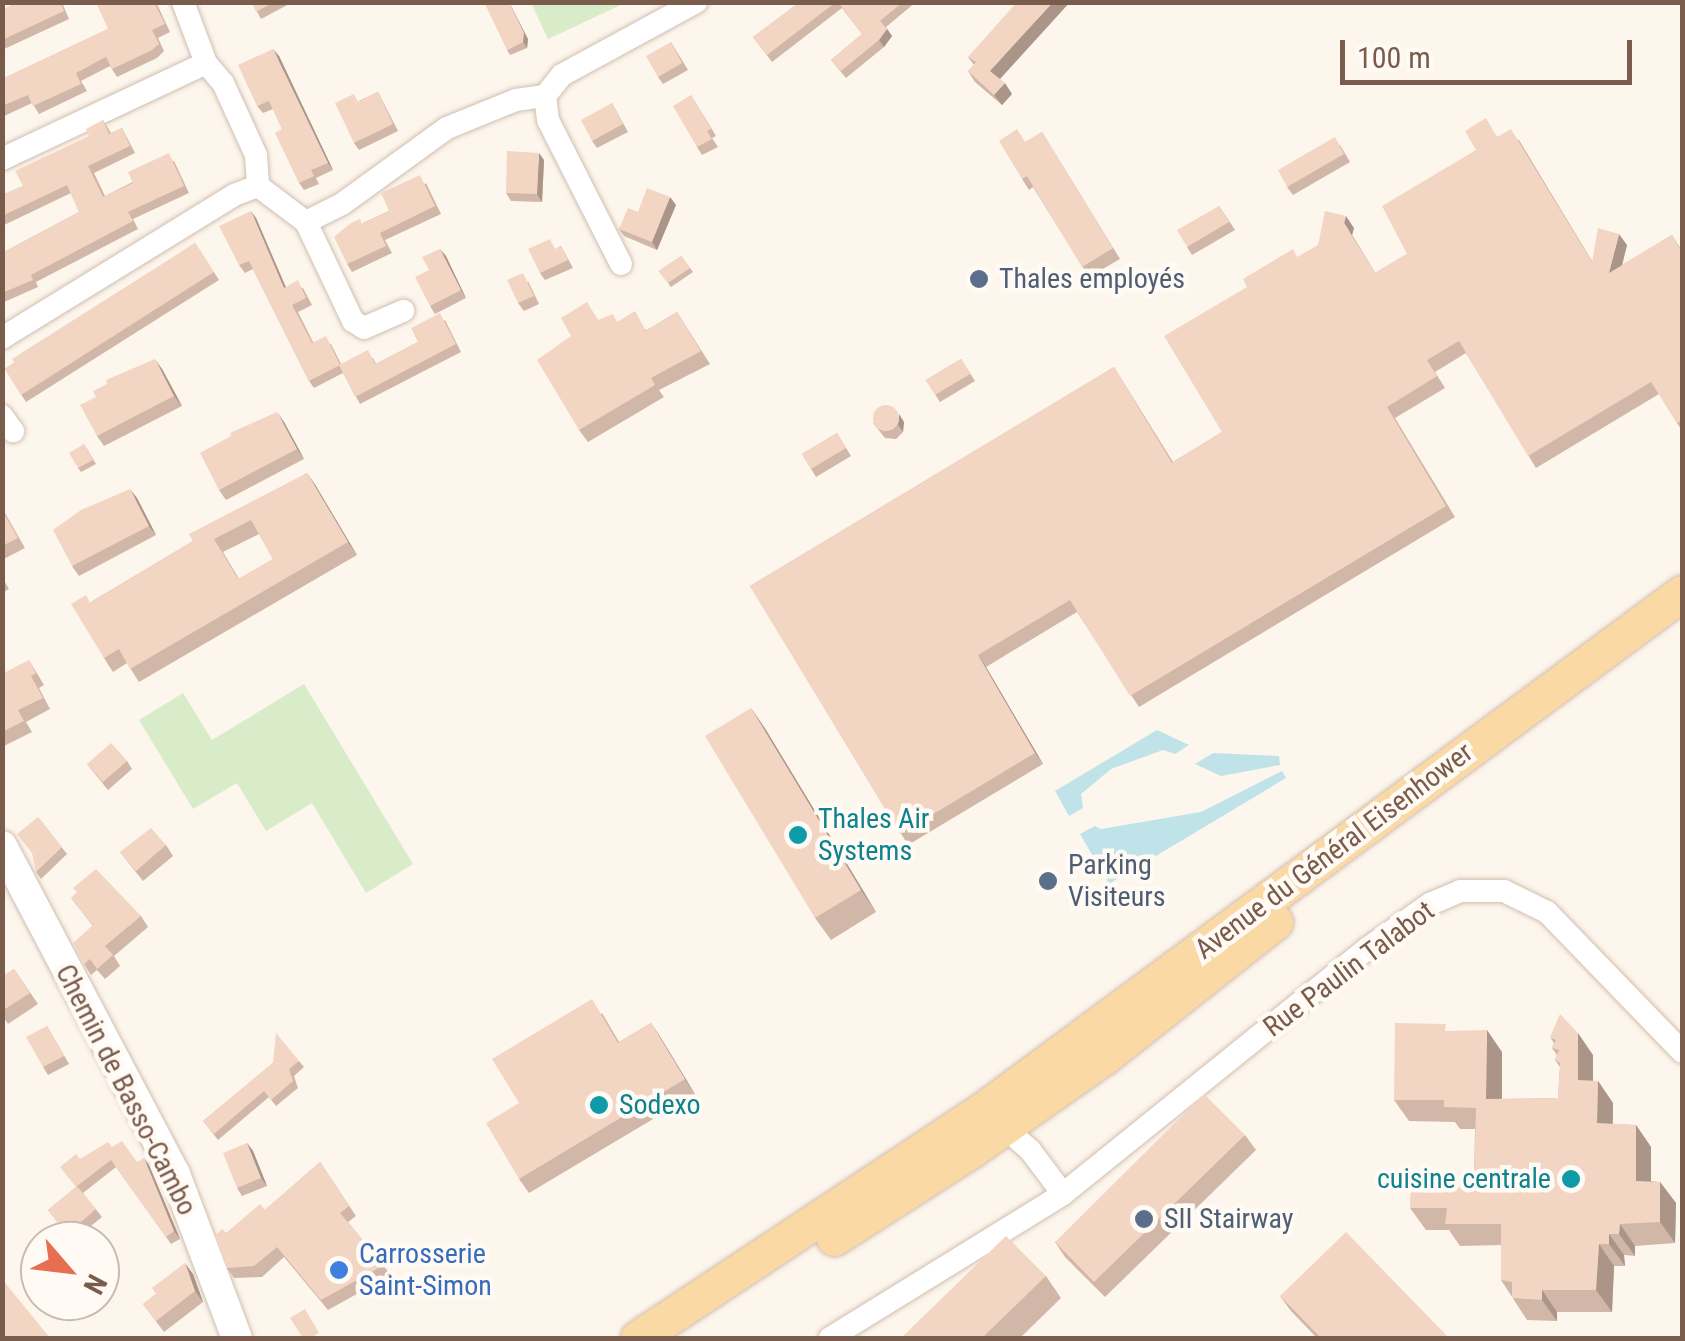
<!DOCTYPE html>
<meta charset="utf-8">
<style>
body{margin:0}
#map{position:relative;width:1685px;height:1341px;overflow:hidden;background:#fdf6ec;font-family:"Roboto Condensed",sans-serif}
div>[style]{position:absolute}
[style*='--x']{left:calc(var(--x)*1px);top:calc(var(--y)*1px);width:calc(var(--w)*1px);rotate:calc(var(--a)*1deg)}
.green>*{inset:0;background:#d8ecc9}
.water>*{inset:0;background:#bfe3e8}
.roads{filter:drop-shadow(0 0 2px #d1beb0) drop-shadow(0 0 2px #d1beb0)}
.street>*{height:22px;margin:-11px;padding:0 11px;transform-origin:11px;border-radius:11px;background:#fff}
.secondary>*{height:30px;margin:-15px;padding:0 15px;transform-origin:15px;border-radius:15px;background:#fff}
.primary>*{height:35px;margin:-17.5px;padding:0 17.5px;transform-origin:17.5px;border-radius:17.5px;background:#fbd9a5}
.wall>*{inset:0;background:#d1b7a8}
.shaded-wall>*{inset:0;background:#aa9588}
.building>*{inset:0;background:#f3d5c3}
.round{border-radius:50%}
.dots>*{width:28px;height:28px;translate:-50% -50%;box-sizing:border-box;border:5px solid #fffaf3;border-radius:50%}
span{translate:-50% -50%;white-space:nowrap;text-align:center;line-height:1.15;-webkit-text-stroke:9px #fffaf3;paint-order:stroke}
.service-label{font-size:28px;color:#4e5e75}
.left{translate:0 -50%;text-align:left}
.culture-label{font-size:28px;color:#0d838f}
.right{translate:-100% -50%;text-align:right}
.street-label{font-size:28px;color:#7a5c4d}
.shop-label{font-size:28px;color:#366cbe}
.frame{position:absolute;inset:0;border:5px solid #7a5c4d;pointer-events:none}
.north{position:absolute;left:20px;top:1221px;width:100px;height:100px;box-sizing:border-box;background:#fffaf3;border:2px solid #cabbb1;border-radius:50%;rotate:118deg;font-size:28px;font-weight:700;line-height:40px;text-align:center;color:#7a5c4d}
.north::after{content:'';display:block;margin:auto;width:35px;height:45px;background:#e76f51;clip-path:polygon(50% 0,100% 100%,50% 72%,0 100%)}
.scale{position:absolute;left:1340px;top:40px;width:292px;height:45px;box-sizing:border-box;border:5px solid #7a5c4d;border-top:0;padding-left:12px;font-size:30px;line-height:35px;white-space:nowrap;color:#7a5c4d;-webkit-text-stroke:8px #fffaf3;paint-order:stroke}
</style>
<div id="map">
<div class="green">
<i style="clip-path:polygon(531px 3px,625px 3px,548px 39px)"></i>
<i style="clip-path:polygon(304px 684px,413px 864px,366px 893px,312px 803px,266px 831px,237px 783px,193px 809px,139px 720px,183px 693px,212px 740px)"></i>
</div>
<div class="water">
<i style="clip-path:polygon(1157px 730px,1189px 745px,1175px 754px,1163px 750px,1111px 769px,1081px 794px,1083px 808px,1069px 816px,1055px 791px)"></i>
<i style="clip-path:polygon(1213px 753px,1279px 756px,1280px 765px,1221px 776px,1195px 764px)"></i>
<i style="clip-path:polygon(1282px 771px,1286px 778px,1109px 884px,1080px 834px,1095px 826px,1101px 829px,1201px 812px)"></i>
</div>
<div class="roads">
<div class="street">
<i style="--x:183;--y:2;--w:65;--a:69.3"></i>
<i style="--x:2;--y:159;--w:225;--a:-25.2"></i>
<i style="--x:206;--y:63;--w:26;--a:50"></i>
<i style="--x:223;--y:83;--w:79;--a:65.4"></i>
<i style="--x:256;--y:155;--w:31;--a:86"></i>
<i style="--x:306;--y:222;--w:110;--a:64.6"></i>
<i style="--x:353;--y:321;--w:13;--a:32"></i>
<i style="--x:364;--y:328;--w:43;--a:-23.6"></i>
<i style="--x:621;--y:264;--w:161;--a:-116.9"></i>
<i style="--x:548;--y:120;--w:24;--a:-97"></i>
<i style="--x:545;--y:96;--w:27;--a:-51"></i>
<i style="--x:562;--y:75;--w:153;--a:-28.6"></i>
<i style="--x:2;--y:338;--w:273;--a:-31.6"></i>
<i style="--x:234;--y:195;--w:26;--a:-21"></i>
<i style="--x:258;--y:186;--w:60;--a:36.9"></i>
<i style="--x:306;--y:222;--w:40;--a:-26.6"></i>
<i style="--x:342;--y:204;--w:130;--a:-35.9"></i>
<i style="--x:447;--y:128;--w:74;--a:-22.1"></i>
<i style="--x:516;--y:100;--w:29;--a:-8"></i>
<i style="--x:2;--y:416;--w:19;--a:54"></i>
<i style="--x:995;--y:1119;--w:47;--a:41.5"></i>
<i style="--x:1030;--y:1150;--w:55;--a:53.1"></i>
<i style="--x:830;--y:1338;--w:274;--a:-31.7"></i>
<i style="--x:1063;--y:1194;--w:392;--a:-38.9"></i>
<i style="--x:1368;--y:948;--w:76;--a:-35.4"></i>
<i style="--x:1430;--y:904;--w:33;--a:-23"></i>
<i style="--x:1460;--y:891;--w:44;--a:0"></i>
<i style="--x:1504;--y:891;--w:48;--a:26"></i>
<i style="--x:1547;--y:912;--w:194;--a:46"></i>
</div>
<div class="secondary">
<i style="--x:2;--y:846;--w:371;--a:62.2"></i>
<i style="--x:175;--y:1174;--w:175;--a:69.3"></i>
</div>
<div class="primary">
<i style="--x:834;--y:1238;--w:165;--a:-32.6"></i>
<i style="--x:973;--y:1149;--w:160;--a:-35.1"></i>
<i style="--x:1104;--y:1057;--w:218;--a:-38.3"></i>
<i style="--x:638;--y:1338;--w:415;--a:-33.5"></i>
<i style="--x:984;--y:1109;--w:868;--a:-36.47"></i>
</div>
</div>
<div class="wall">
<i style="clip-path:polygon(18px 2px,68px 2px,63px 5px,69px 19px,2px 50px,2px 10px)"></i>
<i style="clip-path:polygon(156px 2px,170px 32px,158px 38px,164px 51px,157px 58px,117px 77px,110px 66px,81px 81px,87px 91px,39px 114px,32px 103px,2px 117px,2px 79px,108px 29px)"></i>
<i style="clip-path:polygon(252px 2px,293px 2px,261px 19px)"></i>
<i style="clip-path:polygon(800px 2px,916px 2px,886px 27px,892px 36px,884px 47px,846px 78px,831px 60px,862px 34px,842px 8px,772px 62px,753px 37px)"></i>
<i style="clip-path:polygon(1070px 2px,1000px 79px,1012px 94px,1002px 105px,975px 82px,968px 71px,974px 65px,968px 57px)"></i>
<i style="clip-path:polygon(528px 39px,527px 48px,510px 55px,507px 50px)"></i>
<i style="clip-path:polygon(671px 42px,688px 70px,663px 84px,658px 77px)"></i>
<i style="clip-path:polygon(279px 56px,333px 170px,316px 178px,319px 184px,304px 190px,299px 183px,282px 129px,273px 109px,263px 113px,257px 106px)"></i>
<i style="clip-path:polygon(378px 92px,398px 131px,359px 150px,354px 143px,359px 101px)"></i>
<i style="clip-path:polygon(691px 95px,716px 136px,712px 138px,718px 147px,702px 155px,697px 147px)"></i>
<i style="clip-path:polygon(612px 103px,628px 132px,597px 148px,592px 141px)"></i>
<i style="clip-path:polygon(103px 120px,111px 133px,122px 128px,135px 153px,94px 173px,105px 196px,174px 161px,189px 193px,133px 219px,138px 229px,36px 282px,38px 287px,2px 303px,2px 253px,79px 212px,71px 193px,2px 226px,2px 195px,23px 186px,89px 136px)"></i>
<i style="clip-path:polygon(1042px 132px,1120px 259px,1089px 277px,1033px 187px,1029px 190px,1022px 179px,1026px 142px)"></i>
<i style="clip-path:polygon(1498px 136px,1519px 140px,1592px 261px,1627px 245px,1622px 265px,1672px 235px,1682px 251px,1682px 431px,1659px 394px,1536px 468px,1466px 353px,1435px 372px,1445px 388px,1395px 418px,1455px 517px,1139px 707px,1077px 612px,986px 667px,1043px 764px,908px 845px,750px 586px,1114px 367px,1173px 462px,1222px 432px,1298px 257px,1354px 228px,1352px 235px,1375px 273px,1407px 254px)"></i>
<i style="clip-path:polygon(1340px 145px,1350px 162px,1293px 195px,1287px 187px)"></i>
<i style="clip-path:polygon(544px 160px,542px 202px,511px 201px,506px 193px)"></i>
<i style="clip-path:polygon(426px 183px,441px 214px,385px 240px,392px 253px,352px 272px,347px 264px,363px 223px,389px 211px)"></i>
<i style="clip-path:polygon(676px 205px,657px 250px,624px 236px,619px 229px,638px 212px)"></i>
<i style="clip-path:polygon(1219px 206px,1235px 230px,1192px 255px,1187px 247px)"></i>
<i style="clip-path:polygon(256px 218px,286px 287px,303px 288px,312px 305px,298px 312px,313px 342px,331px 344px,341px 364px,373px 358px,376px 364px,418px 342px,445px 320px,461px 352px,360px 404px,343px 373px,314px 388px,309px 381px,253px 269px,245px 273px,239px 265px)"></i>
<i style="clip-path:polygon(195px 243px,219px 280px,26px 402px,5px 369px)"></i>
<i style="clip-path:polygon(561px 246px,573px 268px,545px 280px,540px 273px,556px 249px)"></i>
<i style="clip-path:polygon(440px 249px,466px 298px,435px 314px,430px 306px,429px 270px)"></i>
<i style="clip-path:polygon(681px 256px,693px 272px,671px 287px,659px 271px)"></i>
<i style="clip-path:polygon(528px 281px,539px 304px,524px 311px,518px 303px)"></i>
<i style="clip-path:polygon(677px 312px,710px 364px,659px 390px,664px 397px,588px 442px,579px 430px,599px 320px,618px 322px,647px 330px)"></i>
<i style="clip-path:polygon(961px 359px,975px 381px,940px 402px,926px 380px)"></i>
<i style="clip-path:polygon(162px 369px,182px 406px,104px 446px,97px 436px)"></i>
<i style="clip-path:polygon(284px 422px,304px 459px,226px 500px,219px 490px)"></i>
<i style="clip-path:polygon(904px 422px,903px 432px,896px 439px,885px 438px,873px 423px)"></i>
<i style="clip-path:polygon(837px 433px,851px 456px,816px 477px,802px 454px)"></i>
<i style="clip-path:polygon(84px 444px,96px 464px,81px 472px,78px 468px)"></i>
<i style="clip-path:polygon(evenodd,307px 473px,357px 555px,139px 682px,127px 663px,113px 672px,104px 658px,91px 602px,307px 473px,259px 534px,273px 559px,239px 579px,223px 552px,259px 534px)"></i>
<i style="clip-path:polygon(137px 498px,156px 535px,79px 576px,72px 566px)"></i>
<i style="clip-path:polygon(2px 508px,25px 548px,2px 560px)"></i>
<i style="clip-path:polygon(2px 577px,9px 589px,2px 593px)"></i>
<i style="clip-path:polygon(29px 660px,44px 685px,39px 688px,50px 709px,26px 722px,32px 732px,2px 747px,2px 687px)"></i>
<i style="clip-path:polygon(751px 708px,766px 730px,876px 912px,831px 940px,815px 918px)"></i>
<i style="clip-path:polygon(127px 761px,132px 769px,108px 790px,87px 764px)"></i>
<i style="clip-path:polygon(38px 817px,67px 854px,41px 879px,36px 872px)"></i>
<i style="clip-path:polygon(166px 845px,173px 856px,143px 881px,120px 852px)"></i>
<i style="clip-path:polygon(71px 898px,141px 916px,148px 927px,114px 956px,120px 966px,105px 979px,97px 970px,91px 975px,84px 964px,93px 926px)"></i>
<i style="clip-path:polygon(14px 969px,38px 1004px,8px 1024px,2px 1015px,2px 977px)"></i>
<i style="clip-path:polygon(602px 1013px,619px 1042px,651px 1023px,695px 1094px,529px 1193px,519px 1179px,519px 1103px)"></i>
<i style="clip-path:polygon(47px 1026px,69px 1064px,48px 1075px,43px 1067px)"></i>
<i style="clip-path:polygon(1450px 1031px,1502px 1052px,1502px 1099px,1558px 1098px,1560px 1067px,1555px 1060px,1557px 1055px,1552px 1048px,1554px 1043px,1550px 1037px,1593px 1055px,1593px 1081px,1598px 1081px,1613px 1103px,1613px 1124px,1636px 1125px,1651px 1147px,1651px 1181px,1660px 1182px,1676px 1203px,1675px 1243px,1635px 1246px,1635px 1256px,1624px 1255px,1625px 1266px,1614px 1266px,1612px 1312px,1557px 1312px,1557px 1321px,1527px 1320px,1501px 1280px,1501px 1245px,1460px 1246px,1449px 1230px,1426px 1230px,1410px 1208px,1474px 1180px,1475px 1129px,1460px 1129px,1455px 1122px,1409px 1121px,1394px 1100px)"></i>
<i style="clip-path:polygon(299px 1061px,304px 1067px,294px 1076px,298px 1088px,276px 1106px,269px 1097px,218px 1140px,203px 1121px,273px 1063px)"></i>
<i style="clip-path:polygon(1245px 1135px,1256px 1150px,1105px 1297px,1065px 1257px,1055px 1242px)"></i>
<i style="clip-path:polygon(247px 1143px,253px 1151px,267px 1186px,242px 1196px,237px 1188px)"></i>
<i style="clip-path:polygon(112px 1147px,137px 1162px,149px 1165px,180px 1239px,171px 1244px,116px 1167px,83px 1193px,102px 1217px,72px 1241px,48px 1210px,76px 1187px,80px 1159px)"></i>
<i style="clip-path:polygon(320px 1162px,356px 1216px,348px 1222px,391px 1275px,328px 1310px,284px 1257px,262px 1277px,234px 1278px,227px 1268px,226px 1233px,265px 1210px)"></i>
<i style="clip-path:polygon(193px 1274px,203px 1302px,164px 1332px,143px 1304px,156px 1294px)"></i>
<i style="clip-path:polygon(1046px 1276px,1061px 1298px,1020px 1338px,901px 1338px)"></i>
<i style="clip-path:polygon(1280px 1296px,1449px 1338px,1317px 1338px,1291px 1311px)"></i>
</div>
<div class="shaded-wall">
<i style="clip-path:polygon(509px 2px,528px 39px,527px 48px,523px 42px)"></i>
<i style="clip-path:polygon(1053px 2px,1070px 2px,998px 81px,990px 71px)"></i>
<i style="clip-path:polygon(887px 29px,892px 36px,884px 47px,879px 40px)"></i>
<i style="clip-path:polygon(273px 49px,279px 56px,333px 170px,328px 163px)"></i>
<i style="clip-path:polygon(1005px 83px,1012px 94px,1002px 105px,994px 95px)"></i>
<i style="clip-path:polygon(539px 153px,544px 160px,542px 202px,537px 194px)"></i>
<i style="clip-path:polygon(670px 197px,676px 205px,657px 250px,652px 242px)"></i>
<i style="clip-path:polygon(251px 211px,256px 218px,289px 295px,284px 288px)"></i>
<i style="clip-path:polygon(1346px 216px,1354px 228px,1352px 235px,1383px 285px,1344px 223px)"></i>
<i style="clip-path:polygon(1619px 234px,1627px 245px,1617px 285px,1609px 273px)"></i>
<i style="clip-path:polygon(440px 249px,446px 256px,466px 298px,461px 290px)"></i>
<i style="clip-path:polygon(155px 359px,162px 369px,182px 406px,174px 396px)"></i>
<i style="clip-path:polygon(277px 412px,284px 422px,304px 459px,297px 449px)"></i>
<i style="clip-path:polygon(899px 414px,904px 422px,903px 432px,898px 425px)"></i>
<i style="clip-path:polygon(307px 473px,316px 486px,357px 555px,348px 542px)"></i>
<i style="clip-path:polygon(130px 489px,137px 498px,156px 535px,149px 526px)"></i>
<i style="clip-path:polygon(978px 655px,986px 667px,1043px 764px,1035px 753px)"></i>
<i style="clip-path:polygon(751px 708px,766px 730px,876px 912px,861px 890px)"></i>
<i style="clip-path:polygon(651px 1023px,661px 1038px,695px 1094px,685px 1079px)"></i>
<i style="clip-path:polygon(1487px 1030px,1502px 1052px,1502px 1121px,1486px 1099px)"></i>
<i style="clip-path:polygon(1578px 1033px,1593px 1055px,1593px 1102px,1578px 1080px)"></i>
<i style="clip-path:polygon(1598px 1081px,1613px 1103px,1612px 1145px,1597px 1123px)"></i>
<i style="clip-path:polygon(1636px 1125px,1651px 1147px,1651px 1203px,1636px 1181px)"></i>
<i style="clip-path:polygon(247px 1143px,253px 1151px,267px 1186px,261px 1178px)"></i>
<i style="clip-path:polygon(144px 1158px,149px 1165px,180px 1239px,174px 1231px)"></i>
<i style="clip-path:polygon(1660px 1182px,1676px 1203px,1675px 1243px,1660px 1222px)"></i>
<i style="clip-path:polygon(1620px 1224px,1635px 1246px,1635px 1256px,1619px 1234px)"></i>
<i style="clip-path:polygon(1609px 1234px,1624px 1255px,1625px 1266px,1609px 1244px)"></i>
<i style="clip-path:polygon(1599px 1244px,1614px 1266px,1612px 1312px,1596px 1290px)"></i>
<i style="clip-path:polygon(185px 1263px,193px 1274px,203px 1302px,195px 1291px)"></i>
<i style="clip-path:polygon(1542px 1290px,1557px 1312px,1557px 1321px,1542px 1300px)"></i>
</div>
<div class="building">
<i style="clip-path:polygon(18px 2px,60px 2px,64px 11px,2px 40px,2px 10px)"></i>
<i style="clip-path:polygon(96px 2px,154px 2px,165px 24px,152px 30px,159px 44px,152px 50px,112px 69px,106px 57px,76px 73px,81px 84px,33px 106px,28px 95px,2px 106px,2px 79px,108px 29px)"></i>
<i style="clip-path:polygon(252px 2px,274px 2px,256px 12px)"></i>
<i style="clip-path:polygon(484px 2px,509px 2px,524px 33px,523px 42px,507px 50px)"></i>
<i style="clip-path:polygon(800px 2px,836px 2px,767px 55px,753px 37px)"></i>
<i style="clip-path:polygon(838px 2px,903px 2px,880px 21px,887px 29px,879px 40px,841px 71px,831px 60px,862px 34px)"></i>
<i style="clip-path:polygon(1017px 2px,1053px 2px,990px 71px,1005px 83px,994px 95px,968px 71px,976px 62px,968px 57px)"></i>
<i style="clip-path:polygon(671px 42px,682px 63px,658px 77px,646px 56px)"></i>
<i style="clip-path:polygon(273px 49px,328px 163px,311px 170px,314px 176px,299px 183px,275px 133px,282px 129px,269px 101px,257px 106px,238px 65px)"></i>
<i style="clip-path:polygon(378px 92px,393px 124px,354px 143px,335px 103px,354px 94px,358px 102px)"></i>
<i style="clip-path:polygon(691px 95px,711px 129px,707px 131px,712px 139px,697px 147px,673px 106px)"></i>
<i style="clip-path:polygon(612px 103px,623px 124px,592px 141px,581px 120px)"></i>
<i style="clip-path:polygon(1486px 118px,1497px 137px,1511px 129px,1592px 262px,1598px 228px,1619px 234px,1609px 273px,1672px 235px,1682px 253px,1682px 420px,1677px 423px,1651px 382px,1528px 456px,1459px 341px,1427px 360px,1437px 376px,1387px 407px,1446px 506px,1130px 696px,1070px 600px,978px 655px,1035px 753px,900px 834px,750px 586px,1114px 367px,1172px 463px,1222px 432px,1164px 336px,1247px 287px,1243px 279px,1293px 249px,1297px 257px,1318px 245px,1325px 211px,1346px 216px,1344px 223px,1375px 273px,1407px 254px,1382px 206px,1476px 150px,1465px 131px)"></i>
<i style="clip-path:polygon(103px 120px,109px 134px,122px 128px,130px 146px,88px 166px,103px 197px,133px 183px,128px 172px,169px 153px,184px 186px,128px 212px,133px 221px,31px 275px,33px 280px,2px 293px,2px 253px,79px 212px,67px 185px,2px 216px,2px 195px,23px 186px,15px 171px,89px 136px,86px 129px)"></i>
<i style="clip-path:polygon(1017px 129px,1025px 142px,1042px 132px,1113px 248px,1082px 267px,1027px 176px,1022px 179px,999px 141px)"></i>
<i style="clip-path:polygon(1335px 137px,1344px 154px,1287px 187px,1278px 170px)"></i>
<i style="clip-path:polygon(507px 151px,539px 153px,537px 194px,506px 193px)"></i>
<i style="clip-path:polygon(420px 175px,435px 206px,380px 233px,386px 246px,347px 264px,334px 237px,351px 223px,360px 219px,362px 224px,389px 211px,381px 193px)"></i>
<i style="clip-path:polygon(647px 188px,670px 197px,652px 242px,619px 229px,628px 208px,638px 212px)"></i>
<i style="clip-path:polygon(1219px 206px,1229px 222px,1187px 247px,1177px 230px)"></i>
<i style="clip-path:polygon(251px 211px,284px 288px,298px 280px,306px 298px,292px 305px,312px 343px,326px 336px,340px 365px,309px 381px,249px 261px,239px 265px,219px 226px)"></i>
<i style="clip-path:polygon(550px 239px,555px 249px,561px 246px,568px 260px,540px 273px,528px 249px)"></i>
<i style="clip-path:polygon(195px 243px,214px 272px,21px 395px,5px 369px,15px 363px,12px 359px)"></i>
<i style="clip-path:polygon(440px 249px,461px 290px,430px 306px,415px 277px,429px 270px,422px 257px)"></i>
<i style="clip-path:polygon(681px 256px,690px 268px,668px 283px,659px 271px)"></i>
<i style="clip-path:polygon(523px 273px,534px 296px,518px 303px,507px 280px)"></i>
<i style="clip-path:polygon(587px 302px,598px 320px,613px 314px,617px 322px,635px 311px,646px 331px,677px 312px,701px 351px,651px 378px,655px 385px,579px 430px,537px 360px,571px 336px,561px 318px)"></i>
<i style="clip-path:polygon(440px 313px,456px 344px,355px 397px,339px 365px,368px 350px,375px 364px,418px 342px,411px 328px)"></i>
<i style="clip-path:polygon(155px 359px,174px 396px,97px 436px,80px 405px,96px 397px,93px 391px,107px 384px,106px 380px)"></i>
<i style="clip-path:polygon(961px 359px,970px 374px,935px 395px,926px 380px)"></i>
<i class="round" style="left:873px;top:405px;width:26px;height:26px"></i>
<i style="clip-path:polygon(277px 412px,297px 449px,219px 490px,200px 453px,231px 436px,230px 433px)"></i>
<i style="clip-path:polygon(837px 433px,846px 448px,811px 469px,802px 454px)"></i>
<i style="clip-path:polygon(84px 444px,93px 460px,78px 468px,69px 453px)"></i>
<i style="clip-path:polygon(evenodd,307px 473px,348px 542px,130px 669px,119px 649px,104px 658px,71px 604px,86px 595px,90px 603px,193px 541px,189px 534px,307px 473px,251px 520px,273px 559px,238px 579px,214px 539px,251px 520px)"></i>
<i style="clip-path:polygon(130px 489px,149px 526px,72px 566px,53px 530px,81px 510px)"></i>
<i style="clip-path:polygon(2px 510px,18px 538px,2px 546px)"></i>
<i style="clip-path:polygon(29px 660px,36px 673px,31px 676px,43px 698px,18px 710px,24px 721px,2px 732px,2px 687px,4px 686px,2px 674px)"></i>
<i style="clip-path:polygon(751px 708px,861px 890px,815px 918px,705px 736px)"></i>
<i style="clip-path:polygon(111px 743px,127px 761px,103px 782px,87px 764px)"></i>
<i style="clip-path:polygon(38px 817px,62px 847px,36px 872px,32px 853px,17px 834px)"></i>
<i style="clip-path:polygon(151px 828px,166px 845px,136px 871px,120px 852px)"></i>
<i style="clip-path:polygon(96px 869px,141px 916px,105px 946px,113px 955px,97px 969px,90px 959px,84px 964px,73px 943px,93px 925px,71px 898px,77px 892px,73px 888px)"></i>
<i style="clip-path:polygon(14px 969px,30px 993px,2px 1011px,2px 977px)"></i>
<i style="clip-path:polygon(592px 999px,618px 1043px,651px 1023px,685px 1079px,519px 1179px,486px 1123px,519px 1103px,492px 1059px)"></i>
<i style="clip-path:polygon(1560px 1014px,1578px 1033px,1578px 1080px,1598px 1081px,1597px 1123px,1636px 1125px,1636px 1181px,1660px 1182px,1660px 1222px,1620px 1224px,1619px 1234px,1609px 1234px,1609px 1244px,1599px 1244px,1596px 1290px,1542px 1290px,1542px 1300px,1512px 1298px,1512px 1282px,1501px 1280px,1501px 1224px,1445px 1224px,1447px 1208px,1410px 1208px,1411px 1178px,1474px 1180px,1476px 1108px,1444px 1107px,1444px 1100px,1394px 1100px,1395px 1023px,1446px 1024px,1445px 1031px,1487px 1030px,1486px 1099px,1558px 1098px,1560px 1063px,1555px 1060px,1559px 1050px,1552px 1048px,1556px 1040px,1550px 1037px)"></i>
<i style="clip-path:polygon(47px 1026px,64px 1056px,43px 1067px,26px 1037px)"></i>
<i style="clip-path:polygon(276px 1033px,299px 1061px,289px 1069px,293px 1081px,271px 1100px,264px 1091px,214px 1134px,203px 1121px,273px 1063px)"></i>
<i style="clip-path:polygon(1204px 1094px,1245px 1135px,1094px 1282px,1055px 1242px)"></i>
<i style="clip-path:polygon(122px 1141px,137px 1162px,144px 1158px,174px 1231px,166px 1237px,111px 1160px,77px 1186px,96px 1209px,67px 1234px,48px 1210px,76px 1187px,60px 1167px,76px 1154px,80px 1159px,108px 1142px,112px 1147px)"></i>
<i style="clip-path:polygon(247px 1143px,261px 1178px,237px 1188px,223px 1153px)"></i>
<i style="clip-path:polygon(320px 1162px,349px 1206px,340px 1213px,384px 1265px,321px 1300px,277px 1247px,254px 1266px,227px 1268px,215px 1236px,222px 1229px,226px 1233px,260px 1204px,265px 1210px)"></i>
<i style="clip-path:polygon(1346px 1232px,1449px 1338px,1321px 1338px,1280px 1296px)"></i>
<i style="clip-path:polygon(1006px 1236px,1046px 1276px,982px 1338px,901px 1338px)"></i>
<i style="clip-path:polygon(185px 1263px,195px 1291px,156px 1321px,143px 1304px,156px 1294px,152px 1288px)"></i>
<i style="clip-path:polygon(2px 1279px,50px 1338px,2px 1338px)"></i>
<i style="clip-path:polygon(305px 1309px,319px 1333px,310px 1338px,303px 1338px,290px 1318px)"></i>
</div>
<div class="dots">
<i style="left:979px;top:279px;background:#5c6f8a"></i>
<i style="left:798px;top:835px;background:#0f9aa8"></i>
<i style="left:1048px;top:881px;background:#5c6f8a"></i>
<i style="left:599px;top:1105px;background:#0f9aa8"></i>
<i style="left:1571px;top:1179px;background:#0f9aa8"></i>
<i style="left:1144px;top:1219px;background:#5c6f8a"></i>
<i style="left:339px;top:1270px;background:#3f7fe0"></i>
</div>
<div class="service-label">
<span class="left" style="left:999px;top:279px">Thales employés</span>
<span class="left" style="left:1068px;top:881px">Parking<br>Visiteurs</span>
<span class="left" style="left:1164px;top:1219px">SII Stairway</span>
</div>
<div class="culture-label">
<span class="left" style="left:818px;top:835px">Thales Air<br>Systems</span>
<span class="left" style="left:619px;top:1105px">Sodexo</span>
<span class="right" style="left:1551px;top:1179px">cuisine centrale</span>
</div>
<div class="street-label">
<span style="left:1334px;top:851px;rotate:-37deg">Avenue du Général Eisenhower</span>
<span style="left:1349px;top:969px;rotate:-37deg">Rue Paulin Talabot</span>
<span style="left:126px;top:1090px;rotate:63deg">Chemin de Basso-Cambo</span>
</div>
<div class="shop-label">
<span class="left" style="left:359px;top:1270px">Carrosserie<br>Saint-Simon</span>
</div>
<div class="frame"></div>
<div class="north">N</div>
<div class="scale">100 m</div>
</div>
